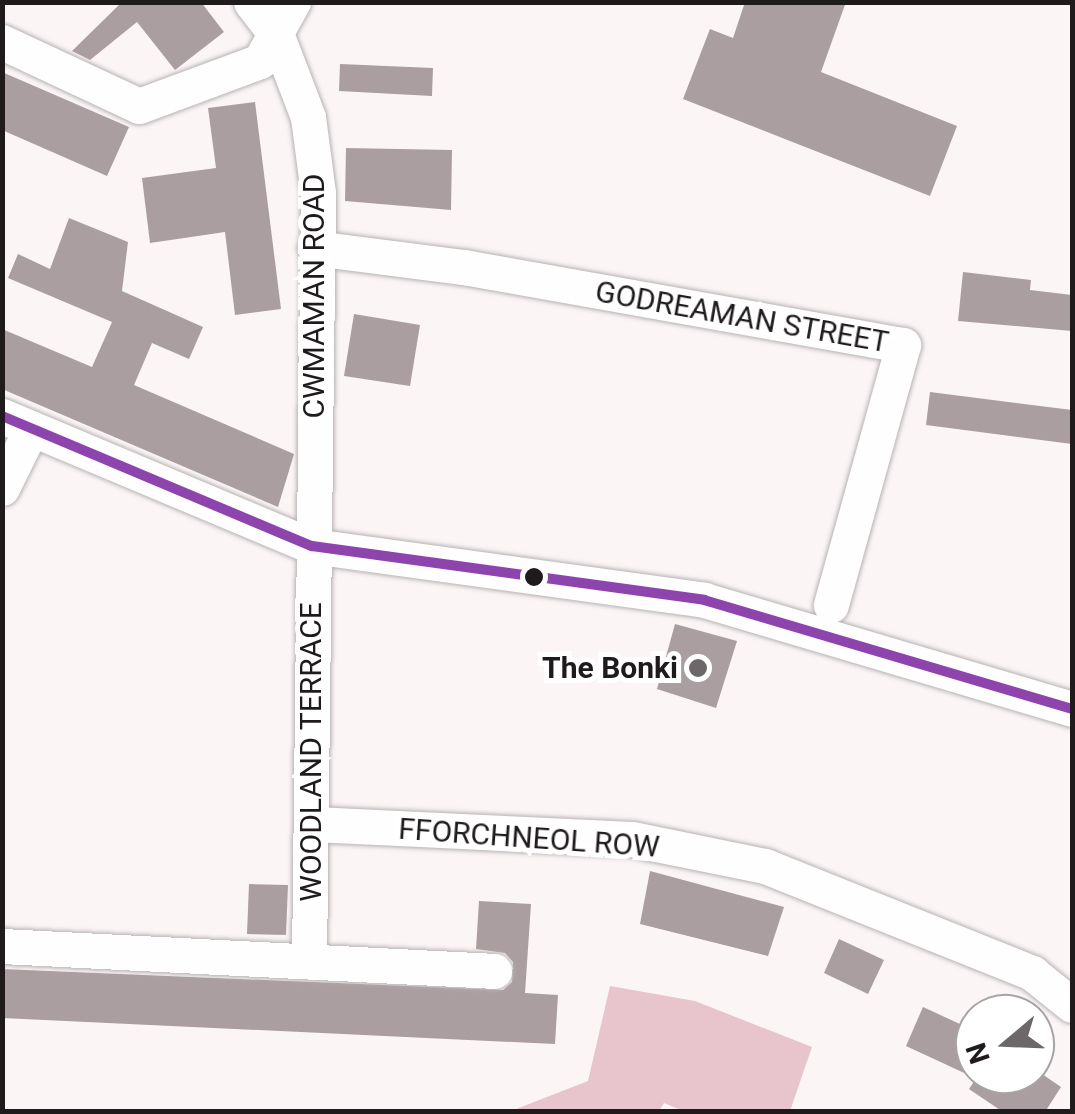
<!DOCTYPE html>
<style>
body{margin:0}
#map{position:relative;width:1075px;height:1114px;overflow:hidden;background:#fbf5f6;font-family:Roboto,sans-serif}
div>[style]{position:absolute}
[style*='--x']{left:calc(var(--x)*1px);top:calc(var(--y)*1px);width:calc(var(--w)*1px);rotate:calc(var(--a)*1deg)}
.forest>*{inset:0;background:#e8c5cc}
.building>*{inset:0;background:#aa9ea1}
.roads{filter:drop-shadow(0 0 2px #b7b2b3) drop-shadow(0 0 2px #b7b2b3)}
.street>*{height:35px;margin:-17.5px;padding:0 17.5px;transform-origin:17.5px;border-radius:17.5px;background:#fefefe}
.bus-1>*{height:10px;margin:-5px;padding:0 5px;transform-origin:5px;border-radius:5px;background:#8e44ad}
.dots>*{width:28px;height:28px;translate:-50% -50%;box-sizing:border-box;border:5px solid #fff;border-radius:50%}
span{translate:-50% -50%;white-space:nowrap;text-align:center;line-height:1.15;-webkit-text-stroke:10px #fff;paint-order:stroke}
.street-label{font-size:30px;color:#1f1b1c}
.poi-label{font-size:30px;color:#1f1b1c;font-weight:700}
.right{translate:-100% -50%;text-align:right}
.frame{position:absolute;inset:0;border:5px solid #1f1b1c;pointer-events:none}
.north{position:absolute;left:955px;top:994px;width:100px;height:100px;box-sizing:border-box;background:#fff;border:2px solid #a5a4a4;border-radius:50%;rotate:251deg;font-size:28px;font-weight:700;line-height:40px;text-align:center;color:#1f1b1c}
.north::after{content:'';display:block;margin:auto;width:35px;height:45px;background:#6c6768;clip-path:polygon(50% 0,100% 100%,50% 72%,0 100%)}
</style>
<div id="map">
<div class="forest">
<i style="clip-path:polygon(610px 986px,695px 1001px,812px 1047px,790px 1111px,683px 1111px,664px 1103px,659px 1111px,511px 1111px,588px 1081px)"></i>
</div>
<div class="building">
<i style="clip-path:polygon(122px 2px,201px 2px,224px 32px,175px 70px,137px 22px,90px 60px,72px 51px)"></i>
<i style="clip-path:polygon(745px 2px,846px 2px,821px 72px,957px 126px,930px 196px,683px 99px,710px 29px,733px 38px)"></i>
<i style="clip-path:polygon(340px 64px,433px 68px,432px 96px,339px 91px)"></i>
<i style="clip-path:polygon(2px 72px,129px 127px,107px 176px,2px 130px)"></i>
<i style="clip-path:polygon(255px 102px,281px 309px,235px 315px,225px 232px,150px 243px,142px 178px,216px 168px,208px 108px)"></i>
<i style="clip-path:polygon(346px 148px,452px 150px,451px 210px,345px 201px)"></i>
<i style="clip-path:polygon(69px 218px,128px 242px,122px 291px,203px 327px,189px 359px,152px 343px,134px 385px,294px 454px,278px 507px,2px 389px,2px 329px,92px 367px,112px 322px,8px 278px,18px 254px,50px 269px)"></i>
<i style="clip-path:polygon(963px 272px,1031px 280px,1030px 290px,1072px 295px,1072px 331px,958px 321px)"></i>
<i style="clip-path:polygon(354px 314px,420px 325px,410px 386px,344px 376px)"></i>
<i style="clip-path:polygon(930px 392px,1072px 410px,1072px 444px,926px 425px)"></i>
<i style="clip-path:polygon(675px 624px,737px 641px,716px 708px,657px 689px)"></i>
<i style="clip-path:polygon(650px 871px,784px 907px,768px 956px,640px 924px)"></i>
<i style="clip-path:polygon(249px 884px,288px 885px,286px 935px,247px 934px)"></i>
<i style="clip-path:polygon(479px 901px,531px 904px,525px 993px,558px 995px,555px 1044px,2px 1018px,2px 969px,503px 990px,512px 982px,513px 962px,505px 953px,476px 949px)"></i>
<i style="clip-path:polygon(839px 939px,884px 960px,868px 994px,824px 973px)"></i>
<i style="clip-path:polygon(923px 1007px,975px 1031px,975px 1078px,906px 1046px)"></i>
<i style="clip-path:polygon(979px 1074px,1042px 1074px,1061px 1087px,1045px 1112px,1003px 1112px,969px 1089px)"></i>
</div>
<div class="roads">
<div class="street">
<i style="--x:251;--y:2;--w:43;--a:52.6"></i>
<i style="--x:277;--y:36;--w:87;--a:69.1"></i>
<i style="--x:308;--y:117;--w:77;--a:82.5"></i>
<i style="--x:318;--y:193;--w:766;--a:90.67"></i>
<i style="--x:2;--y:42;--w:151;--a:25"></i>
<i style="--x:139;--y:106;--w:129;--a:-20.4"></i>
<i style="--x:260;--y:61;--w:68;--a:-60.8"></i>
<i style="--x:315;--y:248;--w:150;--a:7.3"></i>
<i style="--x:464;--y:267;--w:446;--a:10.1"></i>
<i style="--x:903;--y:345;--w:270;--a:105.5"></i>
<i style="--x:2;--y:416;--w:336;--a:22.8"></i>
<i style="--x:312;--y:546;--w:396;--a:7.8"></i>
<i style="--x:704;--y:600;--w:384;--a:16.5"></i>
<i style="--x:2;--y:488;--w:66;--a:-63.8"></i>
<i style="--x:313;--y:824;--w:319;--a:2.7"></i>
<i style="--x:632;--y:839;--w:136;--a:11.5"></i>
<i style="--x:765;--y:866;--w:288;--a:21.8"></i>
<i style="--x:1032;--y:973;--w:51;--a:38.7"></i>
<i style="--x:2;--y:946;--w:493;--a:2.9"></i>
</div>
</div>
<div class="bus-1">
<i style="--x:2;--y:416;--w:336;--a:22.8"></i>
<i style="--x:312;--y:546;--w:396;--a:7.8"></i>
<i style="--x:704;--y:600;--w:384;--a:16.5"></i>
</div>
<div class="dots">
<i style="left:534px;top:577px;background:#1f1b1c"></i>
<i style="left:698px;top:668px;background:#6c6768"></i>
</div>
<div class="street-label">
<span style="left:314px;top:296px;rotate:-90deg">CWMAMAN ROAD</span>
<span style="left:742px;top:317px;rotate:10deg">GODREAMAN STREET</span>
<span style="left:311px;top:752px;rotate:-90deg">WOODLAND TERRACE</span>
<span style="left:529px;top:838px;rotate:4deg">FFORCHNEOL ROW</span>
</div>
<div class="poi-label">
<span class="right" style="left:678px;top:668px">The Bonki</span>
</div>
<div class="frame"></div>
<div class="north">N</div>
</div>
